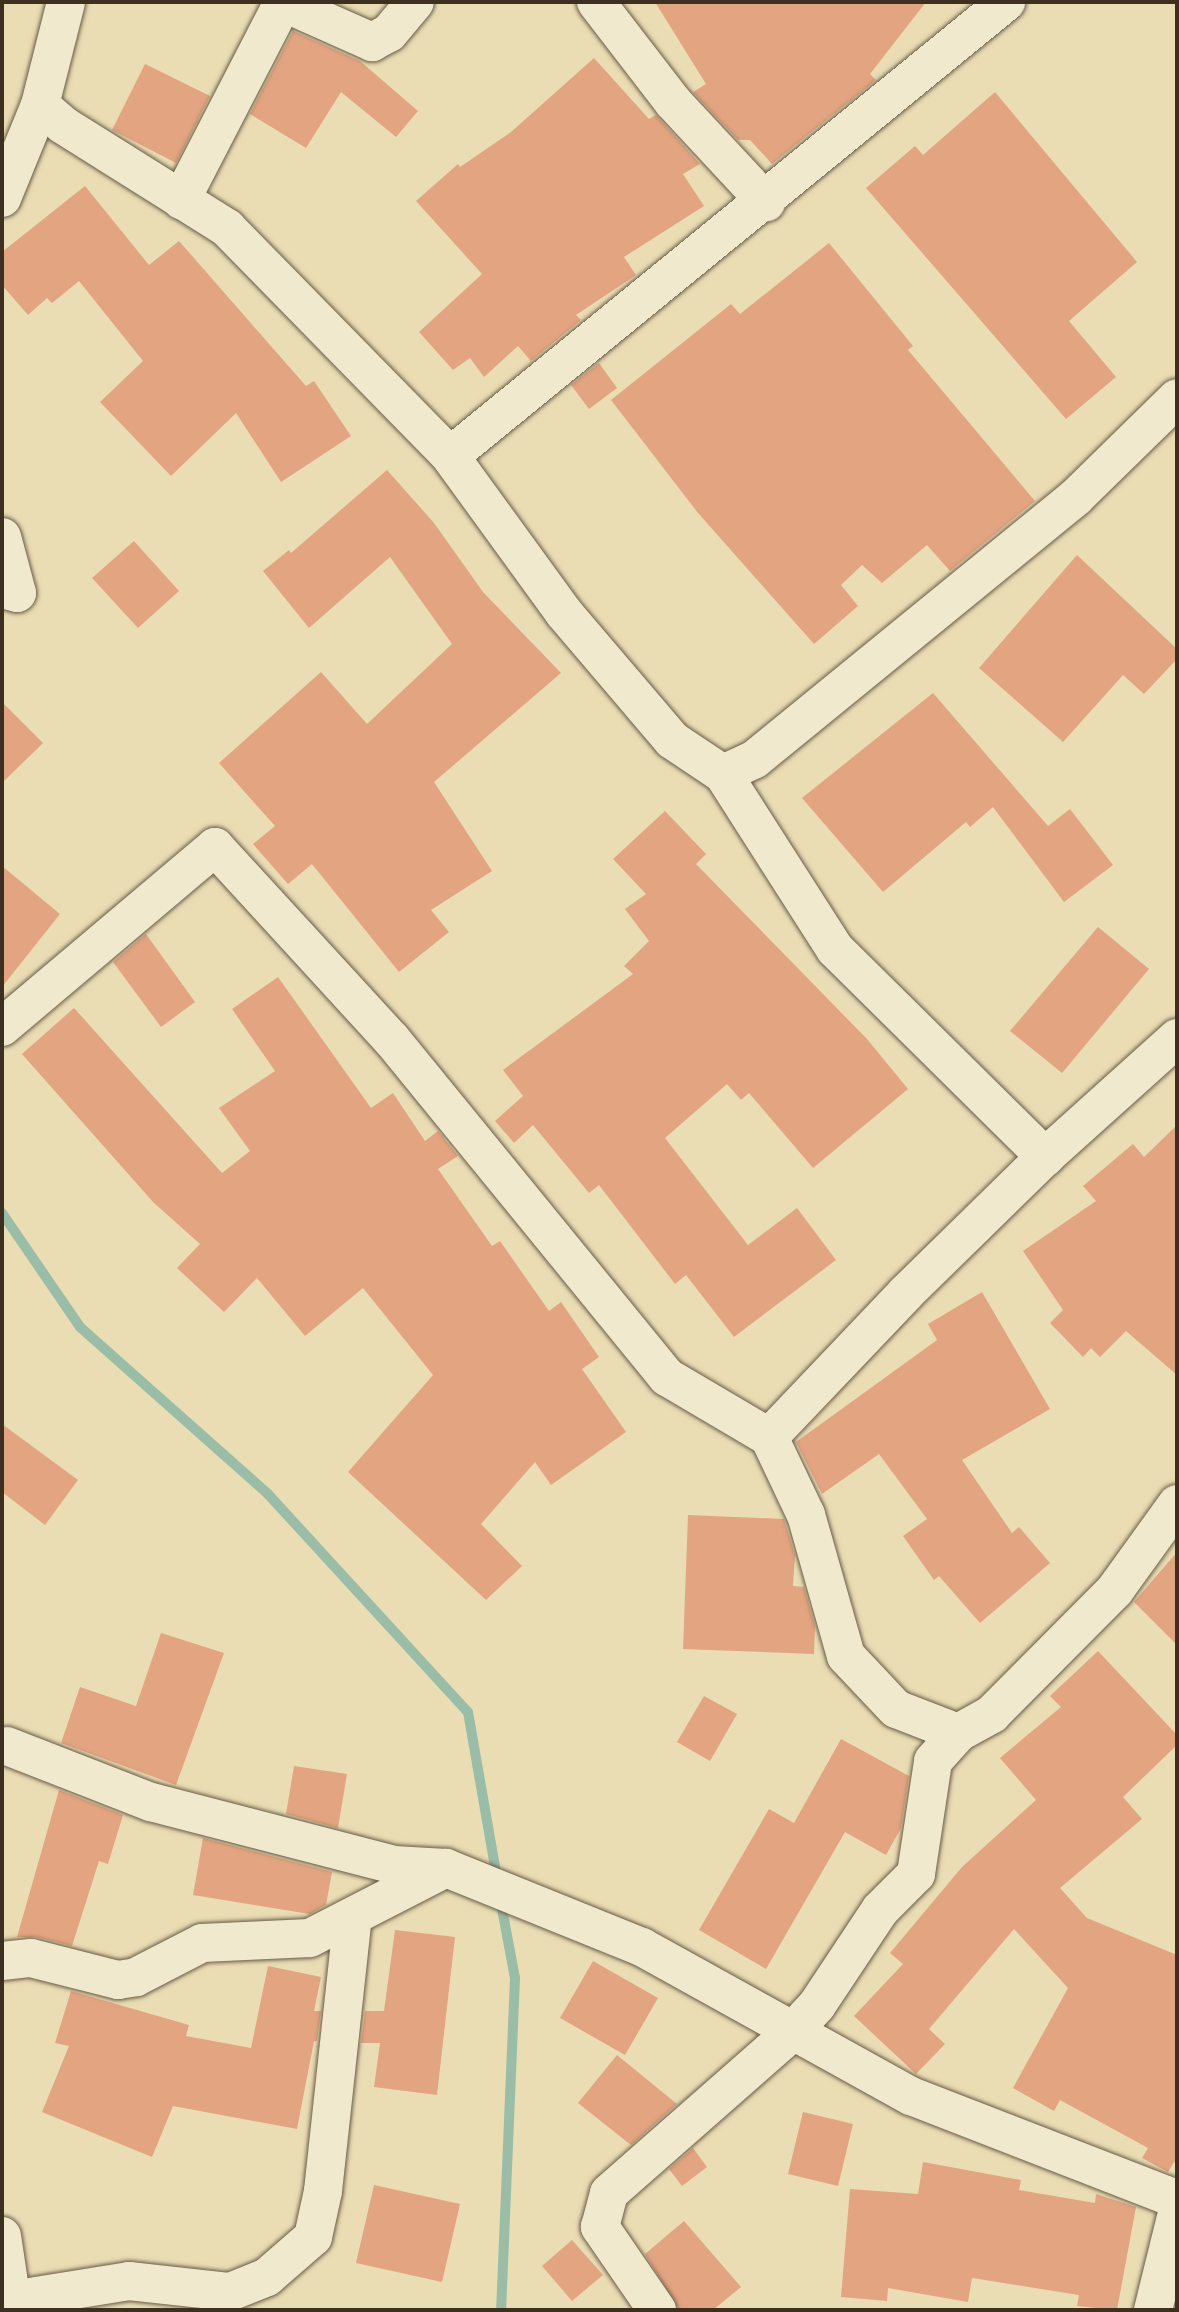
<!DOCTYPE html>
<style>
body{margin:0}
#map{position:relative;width:1179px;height:2312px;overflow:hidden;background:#eaddb4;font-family:"IM FELL DW Pica",serif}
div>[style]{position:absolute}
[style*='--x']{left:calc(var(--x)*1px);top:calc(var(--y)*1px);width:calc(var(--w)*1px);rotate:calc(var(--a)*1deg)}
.stream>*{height:10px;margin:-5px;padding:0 5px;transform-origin:5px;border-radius:5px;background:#99bda7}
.building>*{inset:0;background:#e3a481}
.roads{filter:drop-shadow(0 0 2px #685b46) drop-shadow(0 0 2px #685b46)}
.minor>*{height:38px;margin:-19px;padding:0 19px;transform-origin:19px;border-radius:19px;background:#f1e9ce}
span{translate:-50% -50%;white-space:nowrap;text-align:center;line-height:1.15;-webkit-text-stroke:6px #f1e9ce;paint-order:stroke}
.frame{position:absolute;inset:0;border:4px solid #3d3021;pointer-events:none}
</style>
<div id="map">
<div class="stream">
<i style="--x:2;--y:1213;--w:138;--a:55.6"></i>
<i style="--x:80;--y:1327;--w:250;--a:41.6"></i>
<i style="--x:267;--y:1493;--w:297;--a:47.5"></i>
<i style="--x:468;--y:1712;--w:169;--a:80.1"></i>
<i style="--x:500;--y:1898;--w:81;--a:79.4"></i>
<i style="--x:515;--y:1978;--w:332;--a:92.4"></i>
</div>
<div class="building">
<i style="clip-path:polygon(655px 2px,926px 2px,870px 74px,876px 80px,772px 164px,750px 140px,738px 140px,693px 92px,706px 84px)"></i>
<i style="clip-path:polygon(293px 31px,360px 61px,418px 111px,396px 137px,341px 92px,306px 148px,250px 114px)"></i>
<i style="clip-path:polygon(594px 58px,649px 119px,656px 115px,700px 164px,683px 174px,704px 206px,624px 257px,636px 275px,576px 315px,581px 320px,531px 361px,518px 346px,484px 377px,470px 358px,453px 370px,419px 332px,482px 274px,416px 201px,458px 164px,460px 167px,511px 132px)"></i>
<i style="clip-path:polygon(145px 64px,210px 96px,176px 163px,112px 130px)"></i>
<i style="clip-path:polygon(995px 92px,1137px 262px,1069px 321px,1116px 377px,1066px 419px,866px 188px,915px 146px,923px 155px)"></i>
<i style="clip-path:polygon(85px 186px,149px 265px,179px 241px,306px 386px,314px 381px,351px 436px,281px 482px,236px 413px,171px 476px,100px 402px,143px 361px,79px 281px,52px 303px,47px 298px,28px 315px,2px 285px,2px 252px)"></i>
<i style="clip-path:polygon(829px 243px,913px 346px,908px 350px,1035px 501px,950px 571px,927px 545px,882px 583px,862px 565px,841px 585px,858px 606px,814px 644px,698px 513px,611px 400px,731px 304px,740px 314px)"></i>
<i style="clip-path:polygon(599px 363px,617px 388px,589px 409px,571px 385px)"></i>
<i style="clip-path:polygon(387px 470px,434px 523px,483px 592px,561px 673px,434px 782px,492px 871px,431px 910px,449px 932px,399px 972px,312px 864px,288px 884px,253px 844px,275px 826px,219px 763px,321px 672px,367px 724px,452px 644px,390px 557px,309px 628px,263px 571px,289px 550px,291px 553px)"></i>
<i style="clip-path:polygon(134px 541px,179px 591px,138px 628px,92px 578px)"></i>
<i style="clip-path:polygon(1077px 555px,1177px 649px,1177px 659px,1144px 694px,1123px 675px,1063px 742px,979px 668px)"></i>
<i style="clip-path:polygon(933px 693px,1048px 826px,1070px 809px,1113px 865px,1064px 902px,993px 807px,970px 827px,966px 822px,883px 892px,802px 798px)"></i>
<i style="clip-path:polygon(2px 702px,43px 743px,2px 783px)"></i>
<i style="clip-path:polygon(665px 811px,706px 854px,696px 864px,867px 1039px,908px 1089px,813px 1168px,749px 1093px,741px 1100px,727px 1084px,665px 1138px,748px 1245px,797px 1208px,836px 1260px,734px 1337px,686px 1275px,675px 1284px,599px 1185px,589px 1193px,533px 1125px,514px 1143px,495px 1121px,523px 1096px,503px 1070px,633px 974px,624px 966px,649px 941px,625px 909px,646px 894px,613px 859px)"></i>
<i style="clip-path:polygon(2px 866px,60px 914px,2px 987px)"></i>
<i style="clip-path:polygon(1098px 927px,1149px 969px,1062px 1073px,1010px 1031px)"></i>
<i style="clip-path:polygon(146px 934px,195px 1002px,161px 1027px,113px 962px)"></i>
<i style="clip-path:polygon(278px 977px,371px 1108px,393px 1093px,425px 1141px,438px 1131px,458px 1156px,438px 1169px,492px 1246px,500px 1241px,549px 1311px,561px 1302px,599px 1357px,582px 1369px,626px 1432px,551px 1485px,535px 1462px,481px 1524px,522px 1566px,486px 1600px,348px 1472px,433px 1375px,363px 1288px,305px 1336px,257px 1278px,224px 1312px,177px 1268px,200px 1244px,153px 1202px,22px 1054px,74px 1008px,222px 1173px,250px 1151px,219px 1108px,275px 1071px,232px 1009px)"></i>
<i style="clip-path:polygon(1177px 1125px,1177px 1375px,1126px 1331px,1100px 1357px,1091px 1348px,1083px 1357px,1050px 1323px,1063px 1310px,1023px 1251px,1096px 1201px,1083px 1186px,1133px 1144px,1144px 1157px)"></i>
<i style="clip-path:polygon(982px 1292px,1050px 1409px,962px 1460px,1012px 1533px,1019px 1527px,1050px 1563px,980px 1623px,939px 1576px,934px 1580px,903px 1536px,927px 1519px,879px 1454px,822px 1494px,796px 1442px,937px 1340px,928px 1324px)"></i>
<i style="clip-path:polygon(2px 1424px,78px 1480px,45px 1525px,2px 1492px)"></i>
<i style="clip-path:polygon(688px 1515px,784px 1519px,795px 1555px,793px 1586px,804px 1587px,815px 1626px,814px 1654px,683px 1649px)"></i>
<i style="clip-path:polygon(1177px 1552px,1177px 1645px,1134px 1602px)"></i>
<i style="clip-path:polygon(161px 1633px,224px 1653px,176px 1785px,61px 1743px,80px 1687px,136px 1706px)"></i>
<i style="clip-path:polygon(1098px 1651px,1177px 1735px,1177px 1745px,1123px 1797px,1142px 1819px,1060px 1888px,1087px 1918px,1177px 1955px,1177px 2164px,1174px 2162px,1168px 2172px,1142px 2158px,1148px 2148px,1060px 2100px,1054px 2111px,1013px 2088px,1068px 1988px,1014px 1929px,929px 2029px,945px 2044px,916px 2074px,854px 2016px,903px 1964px,890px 1953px,962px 1867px,1036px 1800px,1000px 1758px,1061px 1707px,1050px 1696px)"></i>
<i style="clip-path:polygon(704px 1696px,737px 1714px,710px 1761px,677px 1742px)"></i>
<i style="clip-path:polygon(841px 1739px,909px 1776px,901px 1828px,886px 1855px,845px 1832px,766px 1969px,699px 1930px,769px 1809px,794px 1823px)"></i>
<i style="clip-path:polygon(294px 1766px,347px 1774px,338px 1828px,286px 1814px)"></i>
<i style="clip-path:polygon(59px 1790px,123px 1815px,108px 1864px,99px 1861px,72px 1946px,36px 1937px,17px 1937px)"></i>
<i style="clip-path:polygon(203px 1838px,332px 1872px,326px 1905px,310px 1914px,193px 1895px)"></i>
<i style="clip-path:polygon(395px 1930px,455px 1937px,437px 2095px,374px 2087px,380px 2043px,361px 2043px,365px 2011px,384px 2011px)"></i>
<i style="clip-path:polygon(593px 1961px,658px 1998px,625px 2055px,560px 2018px)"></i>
<i style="clip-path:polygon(268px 1966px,321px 1977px,314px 2011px,321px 2011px,317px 2041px,314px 2041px,297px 2129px,173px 2106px,152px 2157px,42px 2112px,69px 2046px,55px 2043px,71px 1991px,189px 2025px,186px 2036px,251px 2048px)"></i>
<i style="clip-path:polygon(617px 2055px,677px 2104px,631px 2145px,578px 2103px)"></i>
<i style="clip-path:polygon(803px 2112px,853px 2124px,838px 2186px,788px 2174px)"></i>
<i style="clip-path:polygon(693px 2148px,707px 2167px,682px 2186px,669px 2169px)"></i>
<i style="clip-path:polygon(923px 2162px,1021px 2180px,1019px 2190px,1095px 2203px,1096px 2194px,1136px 2207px,1117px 2310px,1077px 2306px,1079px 2295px,972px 2278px,968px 2302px,888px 2288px,887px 2301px,841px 2297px,850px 2189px,918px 2194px)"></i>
<i style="clip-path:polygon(374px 2185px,460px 2204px,442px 2282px,356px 2263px)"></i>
<i style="clip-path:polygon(684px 2221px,741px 2287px,713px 2310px,679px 2310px,645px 2254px)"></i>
<i style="clip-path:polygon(572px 2240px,603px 2275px,572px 2301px,542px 2266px)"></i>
</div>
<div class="roads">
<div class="minor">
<i style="--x:596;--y:2;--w:126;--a:52.4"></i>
<i style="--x:673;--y:102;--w:137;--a:47.1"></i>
<i style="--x:40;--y:105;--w:30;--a:41"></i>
<i style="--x:63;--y:125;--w:194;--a:32.1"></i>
<i style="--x:227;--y:228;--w:319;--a:45.6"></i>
<i style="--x:450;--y:456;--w:194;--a:54"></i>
<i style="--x:564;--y:613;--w:167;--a:49.6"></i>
<i style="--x:672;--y:740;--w:61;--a:33.7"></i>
<i style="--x:723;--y:774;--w:208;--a:57.4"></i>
<i style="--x:835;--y:949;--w:296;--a:44.7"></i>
<i style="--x:2;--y:198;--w:100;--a:-67.8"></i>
<i style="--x:40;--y:105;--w:106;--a:-75.8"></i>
<i style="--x:181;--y:200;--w:216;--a:-62.7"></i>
<i style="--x:280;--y:8;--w:11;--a:-10"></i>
<i style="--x:291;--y:6;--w:89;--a:24"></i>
<i style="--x:372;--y:42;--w:19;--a:-28"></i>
<i style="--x:389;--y:33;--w:40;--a:-50"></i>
<i style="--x:450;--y:456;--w:718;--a:-39.23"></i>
<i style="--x:2;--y:537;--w:58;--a:75"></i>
<i style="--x:17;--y:593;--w:16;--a:-165"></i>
<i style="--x:723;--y:774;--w:35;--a:-25"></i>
<i style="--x:755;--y:759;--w:414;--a:-39.2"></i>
<i style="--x:1076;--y:497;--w:141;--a:-44.4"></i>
<i style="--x:2;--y:1027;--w:279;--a:-40.2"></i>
<i style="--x:215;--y:847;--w:262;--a:47.5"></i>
<i style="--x:392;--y:1040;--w:435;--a:50.8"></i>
<i style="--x:667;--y:1377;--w:118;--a:30.5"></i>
<i style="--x:958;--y:1733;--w:66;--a:-158.8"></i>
<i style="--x:896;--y:1709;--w:73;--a:-133.3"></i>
<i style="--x:846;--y:1656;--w:147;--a:-105.8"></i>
<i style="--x:806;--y:1515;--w:86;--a:-115.4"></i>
<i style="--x:769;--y:1437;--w:199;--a:-46.4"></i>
<i style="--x:906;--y:1293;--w:194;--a:-44.4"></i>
<i style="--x:1045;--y:1157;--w:178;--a:-42"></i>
<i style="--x:7;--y:1746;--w:155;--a:21.3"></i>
<i style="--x:151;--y:1802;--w:251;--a:14.5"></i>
<i style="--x:394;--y:1865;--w:52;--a:3.3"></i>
<i style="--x:446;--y:1868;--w:211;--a:22"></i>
<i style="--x:642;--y:1947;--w:308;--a:29"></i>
<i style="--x:911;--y:2096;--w:285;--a:21.2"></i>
<i style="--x:2;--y:1961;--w:29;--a:-6"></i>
<i style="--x:31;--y:1958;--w:90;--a:14.2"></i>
<i style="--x:118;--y:1980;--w:18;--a:-9"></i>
<i style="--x:136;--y:1977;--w:74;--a:-27.3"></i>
<i style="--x:202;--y:1943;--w:108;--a:-2.7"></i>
<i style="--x:310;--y:1938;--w:153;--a:-27.2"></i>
<i style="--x:2;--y:2236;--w:75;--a:81.5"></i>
<i style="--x:11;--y:2300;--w:120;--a:-9.1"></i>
<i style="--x:129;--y:2281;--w:102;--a:6.2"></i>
<i style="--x:230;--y:2292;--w:40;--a:-22"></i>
<i style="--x:267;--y:2277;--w:61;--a:-41"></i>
<i style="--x:313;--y:2237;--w:47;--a:-77.7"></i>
<i style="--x:323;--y:2191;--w:276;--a:-83.8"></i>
<i style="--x:657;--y:2310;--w:101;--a:-124.5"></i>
<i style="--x:600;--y:2227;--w:35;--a:-75"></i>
<i style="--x:609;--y:2193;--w:242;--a:-41.3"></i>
<i style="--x:791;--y:2033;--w:38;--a:-47"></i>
<i style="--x:817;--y:2005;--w:114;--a:-56.4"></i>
<i style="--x:880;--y:1910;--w:51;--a:-45"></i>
<i style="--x:916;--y:1874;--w:114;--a:-81.4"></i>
<i style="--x:933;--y:1761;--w:38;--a:-48"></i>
<i style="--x:958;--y:1733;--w:39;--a:-29"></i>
<i style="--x:992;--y:1714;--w:175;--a:-45.2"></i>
<i style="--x:1115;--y:1590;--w:106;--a:-54.2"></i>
<i style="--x:1153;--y:2310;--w:100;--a:-76.1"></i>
</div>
</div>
<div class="frame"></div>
</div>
